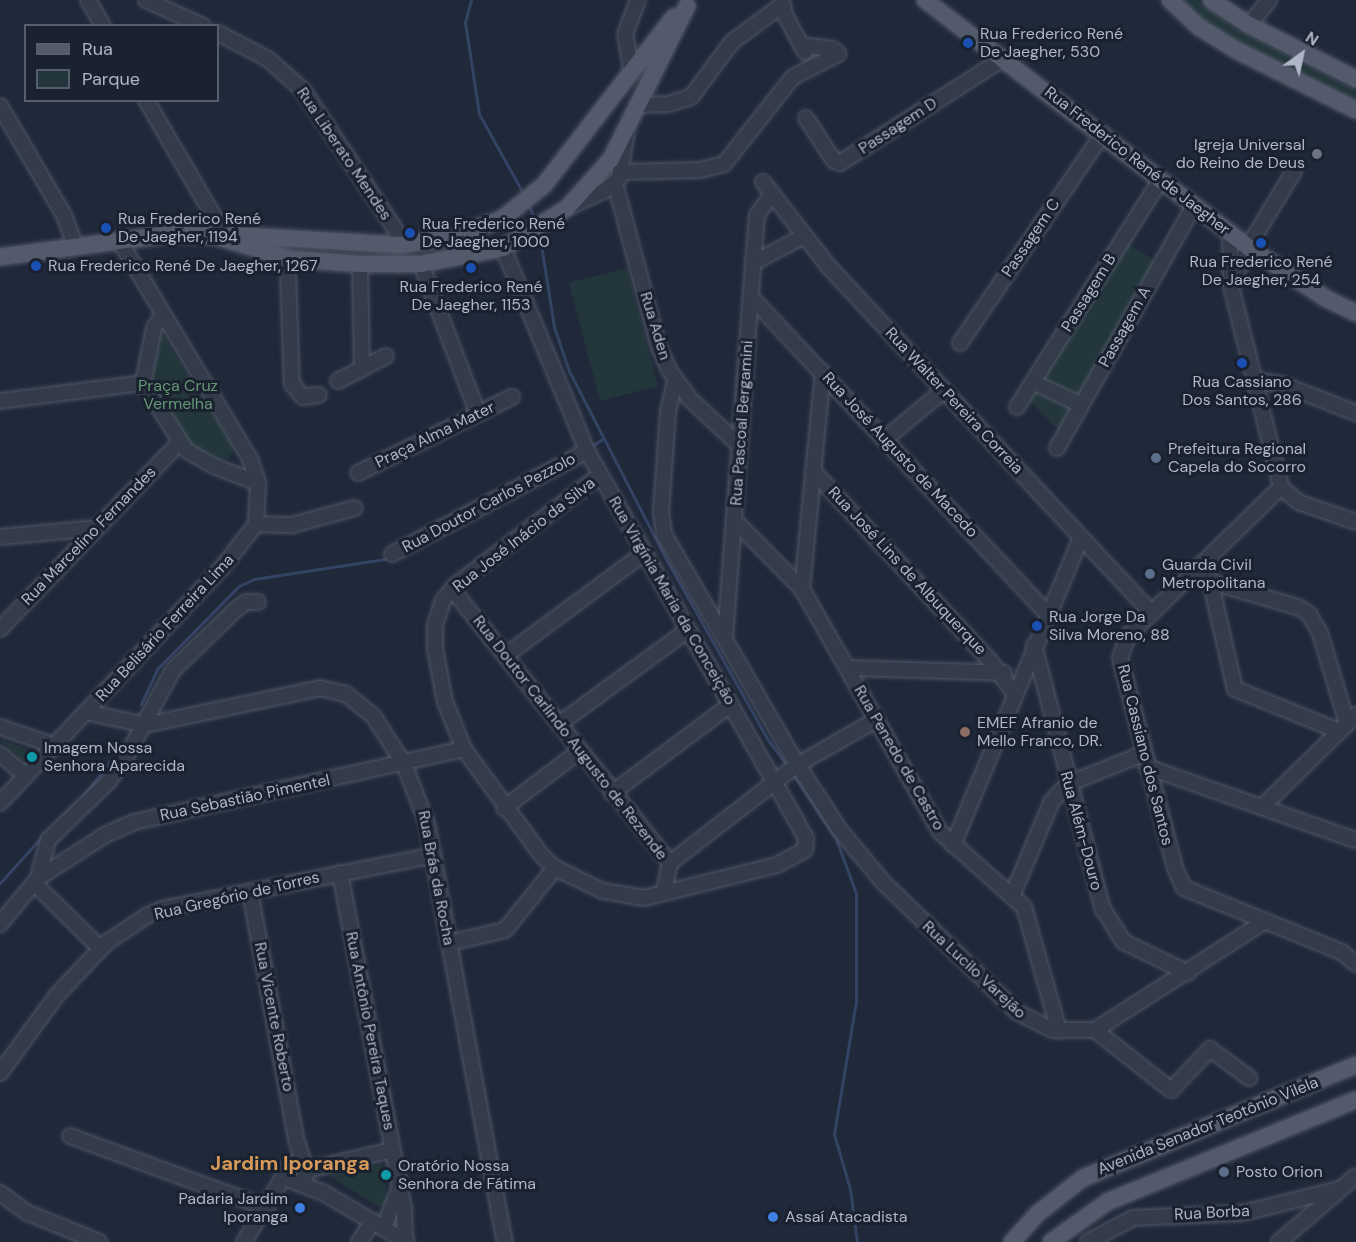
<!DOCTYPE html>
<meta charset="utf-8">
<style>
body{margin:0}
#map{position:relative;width:1356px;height:1242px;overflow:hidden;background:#20293a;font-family:"DM Sans",sans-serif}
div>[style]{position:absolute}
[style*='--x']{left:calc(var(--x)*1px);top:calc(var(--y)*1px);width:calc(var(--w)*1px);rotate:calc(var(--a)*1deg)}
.green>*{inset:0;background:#22363b}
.stream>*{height:3px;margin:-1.5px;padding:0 1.5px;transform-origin:1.5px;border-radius:1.5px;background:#334363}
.roads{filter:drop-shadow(0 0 2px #4f5665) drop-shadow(0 0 2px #4f5665)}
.minor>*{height:14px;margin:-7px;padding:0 7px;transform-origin:7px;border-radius:7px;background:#343c4b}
.major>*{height:16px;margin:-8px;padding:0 8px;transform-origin:8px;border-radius:8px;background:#525a6b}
.dots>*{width:16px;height:16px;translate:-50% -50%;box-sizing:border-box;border:3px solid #1a212f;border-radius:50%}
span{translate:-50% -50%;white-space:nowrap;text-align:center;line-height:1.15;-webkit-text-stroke:6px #1a212f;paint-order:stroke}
.poi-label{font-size:16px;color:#afb6c7}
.left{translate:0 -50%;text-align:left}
.right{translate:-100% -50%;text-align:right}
.street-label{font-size:16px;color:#afb6c7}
.park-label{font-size:16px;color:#659975}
.quarter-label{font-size:20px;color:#d89a58;font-weight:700}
.legend{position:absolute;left:24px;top:24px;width:195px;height:78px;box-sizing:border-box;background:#1a212f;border:2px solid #565d6c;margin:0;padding:8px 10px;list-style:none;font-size:18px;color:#afb6c7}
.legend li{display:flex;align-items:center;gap:12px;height:30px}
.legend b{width:30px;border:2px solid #565d6c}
.north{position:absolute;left:1272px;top:24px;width:60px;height:60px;-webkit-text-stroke:4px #1a212f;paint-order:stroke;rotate:33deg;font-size:16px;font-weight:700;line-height:24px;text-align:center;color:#afb6c7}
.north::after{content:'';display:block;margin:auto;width:21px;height:27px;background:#afb6c7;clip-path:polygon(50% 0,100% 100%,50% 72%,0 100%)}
</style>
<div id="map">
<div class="green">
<i style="clip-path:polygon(1181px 0,1197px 0,1239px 31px,1356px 91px,1356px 105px,1217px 34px)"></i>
<i style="clip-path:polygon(1125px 241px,1155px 261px,1060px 432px,1027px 398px)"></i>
<i style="clip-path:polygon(627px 268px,658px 386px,600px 401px,569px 283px)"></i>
<i style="clip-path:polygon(161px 332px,235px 449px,229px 458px,218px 460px,191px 446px,151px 385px)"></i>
<i style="clip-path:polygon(0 740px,5px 741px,34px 751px,24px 761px)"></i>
<i style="clip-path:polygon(382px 1163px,388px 1197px,383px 1206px,377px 1206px,330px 1176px)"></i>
</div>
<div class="stream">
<i style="--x:471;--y:0;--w:23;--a:105"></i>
<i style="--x:465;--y:22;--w:93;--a:81.3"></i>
<i style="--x:479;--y:114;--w:90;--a:60.9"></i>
<i style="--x:528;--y:204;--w:17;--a:66"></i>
<i style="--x:539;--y:232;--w:96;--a:81"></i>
<i style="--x:554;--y:327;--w:46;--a:71.2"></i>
<i style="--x:569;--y:371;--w:212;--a:62.7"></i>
<i style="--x:666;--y:559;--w:208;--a:60.6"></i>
<i style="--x:768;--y:740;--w:35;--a:53"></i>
<i style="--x:590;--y:447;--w:15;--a:-32"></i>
<i style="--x:141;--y:704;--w:40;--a:-65"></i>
<i style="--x:158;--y:668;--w:115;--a:-45.4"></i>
<i style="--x:239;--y:586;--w:17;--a:-25"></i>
<i style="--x:254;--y:579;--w:139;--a:-8.7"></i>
<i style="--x:792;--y:773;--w:79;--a:56.3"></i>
<i style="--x:836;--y:839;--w:58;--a:69.7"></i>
<i style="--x:856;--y:893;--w:108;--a:90"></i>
<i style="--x:856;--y:1001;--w:135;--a:99.4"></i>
<i style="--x:834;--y:1134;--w:57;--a:73.8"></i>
<i style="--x:850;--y:1189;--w:53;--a:82.5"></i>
<i style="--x:83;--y:796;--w:66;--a:-51.7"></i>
<i style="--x:50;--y:829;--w:37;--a:-45"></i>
<i style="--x:0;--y:883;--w:67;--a:-48"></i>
</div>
<div class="roads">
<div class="minor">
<i style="--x:88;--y:0;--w:30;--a:60"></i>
<i style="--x:146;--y:0;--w:63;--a:24.5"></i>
<i style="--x:782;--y:0;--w:15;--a:79"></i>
<i style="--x:785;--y:15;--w:42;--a:61.6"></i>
<i style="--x:1249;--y:25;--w:32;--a:-51"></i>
<i style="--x:218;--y:33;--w:56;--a:27.5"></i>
<i style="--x:268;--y:59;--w:47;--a:41.5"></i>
<i style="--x:303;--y:90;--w:167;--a:56.5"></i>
<i style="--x:395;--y:229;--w:17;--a:73"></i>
<i style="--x:631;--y:70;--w:36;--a:-99"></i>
<i style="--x:625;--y:34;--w:36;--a:-69"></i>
<i style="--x:146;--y:100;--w:163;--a:59.8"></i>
<i style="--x:638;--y:105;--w:30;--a:-2"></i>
<i style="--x:668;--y:104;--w:24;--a:-17"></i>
<i style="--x:691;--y:97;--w:69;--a:-53.3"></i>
<i style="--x:732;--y:42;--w:62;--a:-36.5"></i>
<i style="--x:0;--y:106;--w:126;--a:59.6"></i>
<i style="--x:64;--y:215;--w:33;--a:70"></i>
<i style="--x:806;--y:118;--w:51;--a:56.9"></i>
<i style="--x:834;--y:161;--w:6;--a:18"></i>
<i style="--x:840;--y:163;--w:195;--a:-32.6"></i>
<i style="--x:622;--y:172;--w:78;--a:-1.5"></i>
<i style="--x:700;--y:170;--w:25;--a:-14"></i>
<i style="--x:724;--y:164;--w:111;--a:-51.6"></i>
<i style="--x:793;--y:77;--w:51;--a:-27.1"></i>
<i style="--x:838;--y:54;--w:7;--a:-135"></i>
<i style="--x:833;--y:49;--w:31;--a:-173"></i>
<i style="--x:763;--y:182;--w:108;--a:52.2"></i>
<i style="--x:829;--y:267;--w:473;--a:47"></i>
<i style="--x:615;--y:183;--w:168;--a:75.1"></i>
<i style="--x:658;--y:345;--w:27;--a:66"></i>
<i style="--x:669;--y:370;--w:36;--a:54"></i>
<i style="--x:690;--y:399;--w:67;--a:43.2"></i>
<i style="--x:569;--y:207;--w:38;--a:-25"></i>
<i style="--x:604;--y:191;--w:20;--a:-41"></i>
<i style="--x:619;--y:178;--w:48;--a:-80.3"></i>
<i style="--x:1230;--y:233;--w:53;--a:88.9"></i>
<i style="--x:1231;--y:286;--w:207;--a:76"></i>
<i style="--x:1281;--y:487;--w:214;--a:135.8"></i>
<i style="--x:1128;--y:636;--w:23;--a:110"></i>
<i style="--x:1120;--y:658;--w:217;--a:75.3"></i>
<i style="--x:1175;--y:868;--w:22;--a:66"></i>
<i style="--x:1184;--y:888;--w:170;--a:22.1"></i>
<i style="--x:1342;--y:952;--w:18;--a:41"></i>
<i style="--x:503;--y:248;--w:220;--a:67.5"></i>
<i style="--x:587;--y:451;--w:445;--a:60.5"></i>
<i style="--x:806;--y:838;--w:12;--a:95"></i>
<i style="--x:805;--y:850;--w:32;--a:152"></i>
<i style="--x:777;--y:865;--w:137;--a:166.1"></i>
<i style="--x:644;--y:898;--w:42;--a:-170.3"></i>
<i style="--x:603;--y:891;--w:53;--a:-154.4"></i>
<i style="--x:555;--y:868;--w:18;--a:-137"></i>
<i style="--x:542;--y:856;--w:132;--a:-126.1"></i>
<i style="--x:464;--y:749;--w:51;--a:-112"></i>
<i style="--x:445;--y:702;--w:54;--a:-100.7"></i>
<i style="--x:435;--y:649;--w:24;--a:-90"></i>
<i style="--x:435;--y:625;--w:26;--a:-72"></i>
<i style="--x:443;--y:600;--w:21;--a:-49"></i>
<i style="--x:457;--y:584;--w:180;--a:-37.3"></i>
<i style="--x:290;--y:259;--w:13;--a:99"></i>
<i style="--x:288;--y:272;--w:112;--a:88"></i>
<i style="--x:292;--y:384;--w:17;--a:50"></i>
<i style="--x:303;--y:397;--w:16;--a:-7"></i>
<i style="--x:753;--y:263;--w:48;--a:-85.2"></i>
<i style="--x:757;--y:215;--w:26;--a:-54"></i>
<i style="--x:360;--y:264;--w:105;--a:88.9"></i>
<i style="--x:421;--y:264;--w:160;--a:69.2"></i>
<i style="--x:1232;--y:284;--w:40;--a:-66.6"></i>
<i style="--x:1248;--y:247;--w:89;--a:-58.8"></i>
<i style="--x:751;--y:297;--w:434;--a:46.9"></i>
<i style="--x:163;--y:314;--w:17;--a:123"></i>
<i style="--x:154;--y:328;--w:56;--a:101.3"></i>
<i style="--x:143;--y:383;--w:80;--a:57.3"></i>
<i style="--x:186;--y:450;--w:32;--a:30"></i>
<i style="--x:214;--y:466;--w:47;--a:21.1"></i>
<i style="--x:960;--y:343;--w:254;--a:-55.7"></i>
<i style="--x:1256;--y:380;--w:28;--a:10"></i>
<i style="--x:1284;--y:385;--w:77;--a:21.3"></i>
<i style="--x:338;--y:381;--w:54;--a:-27.5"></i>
<i style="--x:675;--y:381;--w:32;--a:103"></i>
<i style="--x:668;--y:412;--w:100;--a:94"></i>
<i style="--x:661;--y:512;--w:22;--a:82"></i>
<i style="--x:664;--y:534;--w:256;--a:60"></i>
<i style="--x:792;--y:756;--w:87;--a:57.2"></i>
<i style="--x:839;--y:829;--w:69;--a:50.3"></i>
<i style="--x:883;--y:882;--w:187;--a:44.1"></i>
<i style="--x:1017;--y:1012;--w:40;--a:26.6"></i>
<i style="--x:1053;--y:1030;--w:42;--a:0"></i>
<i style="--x:1095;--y:1030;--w:201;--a:-32.6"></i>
<i style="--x:1033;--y:382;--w:53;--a:25.6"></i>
<i style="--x:0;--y:401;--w:144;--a:-7.2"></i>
<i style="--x:1017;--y:407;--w:270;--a:-57.7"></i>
<i style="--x:885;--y:439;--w:77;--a:-39.7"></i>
<i style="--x:1057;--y:448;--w:278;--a:-60.5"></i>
<i style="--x:813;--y:471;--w:262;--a:47"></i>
<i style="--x:992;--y:663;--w:37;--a:54"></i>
<i style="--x:358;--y:473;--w:172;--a:-26.3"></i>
<i style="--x:1281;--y:487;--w:23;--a:41"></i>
<i style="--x:1298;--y:502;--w:61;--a:19"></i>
<i style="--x:735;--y:521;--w:95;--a:45.4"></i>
<i style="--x:802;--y:589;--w:279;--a:60.4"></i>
<i style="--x:940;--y:832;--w:113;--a:41.8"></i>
<i style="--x:1024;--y:907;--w:129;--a:74.2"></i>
<i style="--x:256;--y:524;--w:36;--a:2"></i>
<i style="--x:292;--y:525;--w:65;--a:-15.1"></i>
<i style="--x:0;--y:537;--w:97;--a:-5.3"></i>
<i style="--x:392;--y:554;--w:221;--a:-27.8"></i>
<i style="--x:1191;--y:576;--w:111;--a:16.2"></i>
<i style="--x:1298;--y:607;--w:13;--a:32"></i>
<i style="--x:1309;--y:614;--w:22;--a:60"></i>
<i style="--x:1320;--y:633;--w:94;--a:73.3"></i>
<i style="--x:1210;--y:580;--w:112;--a:77.1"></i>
<i style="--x:1235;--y:689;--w:112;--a:22"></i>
<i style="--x:452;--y:589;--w:350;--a:51.5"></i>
<i style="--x:670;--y:863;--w:30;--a:102"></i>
<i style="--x:802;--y:589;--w:218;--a:-84.5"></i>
<i style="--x:0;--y:629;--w:258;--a:-46.1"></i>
<i style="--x:725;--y:638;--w:376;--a:-85.7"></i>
<i style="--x:753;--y:263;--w:55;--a:-28"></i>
<i style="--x:1034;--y:645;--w:273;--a:75.4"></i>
<i style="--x:1103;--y:909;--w:39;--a:58"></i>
<i style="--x:1124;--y:942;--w:71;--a:25.8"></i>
<i style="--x:505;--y:656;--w:173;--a:-36.5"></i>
<i style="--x:848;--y:668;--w:156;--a:1.8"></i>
<i style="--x:86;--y:712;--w:60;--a:12.4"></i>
<i style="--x:145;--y:725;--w:179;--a:-11.9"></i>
<i style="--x:320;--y:688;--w:27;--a:13"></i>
<i style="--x:346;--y:694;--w:36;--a:39"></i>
<i style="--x:374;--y:717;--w:56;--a:57.4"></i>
<i style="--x:404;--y:764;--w:63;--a:68.7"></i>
<i style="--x:427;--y:823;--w:426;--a:79.5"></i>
<i style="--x:559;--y:724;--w:160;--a:-36.1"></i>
<i style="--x:0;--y:727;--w:58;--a:19.1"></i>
<i style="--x:0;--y:754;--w:34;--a:40"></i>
<i style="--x:1147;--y:767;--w:221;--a:19.3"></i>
<i style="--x:612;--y:793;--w:147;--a:-36.7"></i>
<i style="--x:0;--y:803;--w:327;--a:-46.7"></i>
<i style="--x:224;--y:565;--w:52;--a:-52"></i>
<i style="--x:256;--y:524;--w:41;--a:-87.2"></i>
<i style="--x:258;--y:483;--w:25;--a:-108"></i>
<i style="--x:250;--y:459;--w:255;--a:-120.9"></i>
<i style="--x:1262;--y:807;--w:132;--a:-44.4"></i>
<i style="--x:504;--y:808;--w:95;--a:-36.9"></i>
<i style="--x:953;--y:845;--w:333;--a:-67.4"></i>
<i style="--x:670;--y:863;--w:160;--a:-37.7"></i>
<i style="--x:797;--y:765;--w:91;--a:-29.7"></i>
<i style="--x:340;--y:873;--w:343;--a:79.2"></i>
<i style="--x:404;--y:1210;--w:31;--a:88"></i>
<i style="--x:38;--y:878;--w:80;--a:-32.7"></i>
<i style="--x:105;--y:835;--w:32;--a:-24"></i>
<i style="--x:134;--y:822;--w:338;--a:-12.5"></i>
<i style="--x:34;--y:883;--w:94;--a:44.6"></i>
<i style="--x:250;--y:892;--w:254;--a:79.4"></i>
<i style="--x:297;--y:1142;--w:26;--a:72"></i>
<i style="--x:1012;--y:896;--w:103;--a:-67.2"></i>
<i style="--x:1052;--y:801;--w:23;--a:-47"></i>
<i style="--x:1068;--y:784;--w:81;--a:-21.8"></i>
<i style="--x:0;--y:924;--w:60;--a:-50.4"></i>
<i style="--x:38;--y:878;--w:39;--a:-75"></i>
<i style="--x:48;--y:840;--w:85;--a:-44"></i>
<i style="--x:109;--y:781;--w:27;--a:-54"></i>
<i style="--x:125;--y:759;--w:101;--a:-61.7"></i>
<i style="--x:173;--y:670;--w:85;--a:-44"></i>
<i style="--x:234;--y:611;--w:15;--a:-37"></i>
<i style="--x:246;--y:602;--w:12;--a:0"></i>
<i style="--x:449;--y:943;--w:57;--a:-13.1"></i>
<i style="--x:505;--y:930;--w:80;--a:-51.1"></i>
<i style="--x:1095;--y:1030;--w:97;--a:38.3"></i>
<i style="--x:1171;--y:1090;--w:57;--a:-46.4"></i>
<i style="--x:1210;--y:1049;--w:49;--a:36.6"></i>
<i style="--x:0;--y:1073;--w:97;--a:-53.8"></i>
<i style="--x:57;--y:995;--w:71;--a:-46.7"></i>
<i style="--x:106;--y:943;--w:50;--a:-33.7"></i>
<i style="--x:148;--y:915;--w:15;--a:-23"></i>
<i style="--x:162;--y:909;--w:277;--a:-11.2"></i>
<i style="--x:70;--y:1136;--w:210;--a:20.1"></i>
<i style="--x:307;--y:1170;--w:87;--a:-13.2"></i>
<i style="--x:299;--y:1182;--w:9;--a:-41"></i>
<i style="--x:306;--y:1176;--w:6;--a:-81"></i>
<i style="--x:307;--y:1170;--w:14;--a:-146"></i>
<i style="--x:295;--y:1162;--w:11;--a:139"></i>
<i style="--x:287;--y:1169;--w:11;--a:75"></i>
<i style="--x:290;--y:1180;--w:36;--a:21"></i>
<i style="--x:324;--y:1193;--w:96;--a:30.6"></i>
<i style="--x:0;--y:1193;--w:34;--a:36"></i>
<i style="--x:28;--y:1213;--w:77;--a:22.2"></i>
<i style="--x:384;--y:1227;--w:41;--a:-68.5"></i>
<i style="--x:244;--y:1242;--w:82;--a:-59"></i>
<i style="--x:359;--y:1242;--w:25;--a:-56"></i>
<i style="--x:1088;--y:1242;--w:51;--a:-28.1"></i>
<i style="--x:1133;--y:1218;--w:110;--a:-2.6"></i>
<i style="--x:1243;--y:1213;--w:99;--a:-14"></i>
<i style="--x:1279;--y:1242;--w:101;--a:-40.6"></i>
</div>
<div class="major">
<i style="--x:925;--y:0;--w:407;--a:37.4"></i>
<i style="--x:1248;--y:247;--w:92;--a:33.5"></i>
<i style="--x:1325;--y:298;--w:34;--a:26"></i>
<i style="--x:1170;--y:0;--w:40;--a:43"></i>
<i style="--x:1199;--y:27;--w:44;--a:31.9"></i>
<i style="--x:1236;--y:50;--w:134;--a:26.6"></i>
<i style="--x:1211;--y:0;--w:45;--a:33.3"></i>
<i style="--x:1249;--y:25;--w:120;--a:26.8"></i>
<i style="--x:231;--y:235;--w:169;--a:3.4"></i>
<i style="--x:400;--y:245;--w:55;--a:-8.4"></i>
<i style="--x:454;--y:237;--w:51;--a:-20.6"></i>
<i style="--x:502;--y:219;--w:54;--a:-39"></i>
<i style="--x:544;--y:185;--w:212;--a:-52.3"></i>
<i style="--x:0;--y:257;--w:172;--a:-7.7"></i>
<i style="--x:170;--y:234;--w:45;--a:2.5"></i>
<i style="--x:215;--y:236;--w:78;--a:17"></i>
<i style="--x:290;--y:259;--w:70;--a:4.1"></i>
<i style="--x:360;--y:264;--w:61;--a:0"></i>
<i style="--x:421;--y:264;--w:84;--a:-11"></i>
<i style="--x:503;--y:248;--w:75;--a:-32"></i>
<i style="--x:567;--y:208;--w:66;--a:-48.1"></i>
<i style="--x:611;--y:159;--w:171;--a:-63.6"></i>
<i style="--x:1012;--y:1242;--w:38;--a:-48"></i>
<i style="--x:1037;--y:1214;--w:58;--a:-38"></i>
<i style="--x:1083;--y:1178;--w:295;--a:-22.5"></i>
<i style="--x:1051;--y:1242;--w:69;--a:-35.5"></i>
<i style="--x:1107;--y:1202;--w:269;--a:-22.3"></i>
</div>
</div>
<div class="dots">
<i style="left:968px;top:43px;background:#1a4fb4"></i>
<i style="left:1317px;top:154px;background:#6b7280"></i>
<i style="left:106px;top:228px;background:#1a4fb4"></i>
<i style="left:410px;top:233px;background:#1a4fb4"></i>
<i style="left:1261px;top:243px;background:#1a4fb4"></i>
<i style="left:36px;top:266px;background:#1a4fb4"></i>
<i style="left:471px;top:268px;background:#1a4fb4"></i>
<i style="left:1242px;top:363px;background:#1a4fb4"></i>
<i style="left:1156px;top:458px;background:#5c6f8a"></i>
<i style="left:1150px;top:574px;background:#5c6f8a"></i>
<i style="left:1037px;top:626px;background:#1a4fb4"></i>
<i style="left:965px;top:732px;background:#8d6e63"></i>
<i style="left:32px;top:757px;background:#0f9aa8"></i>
<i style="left:1224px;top:1172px;background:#5c6f8a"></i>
<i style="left:386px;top:1175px;background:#0f9aa8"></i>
<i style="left:300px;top:1208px;background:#3f7fe0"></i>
<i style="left:773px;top:1217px;background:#3f7fe0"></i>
</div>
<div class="poi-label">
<span class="left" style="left:980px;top:43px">Rua Frederico René<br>De Jaegher, 530</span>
<span class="right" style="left:1305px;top:154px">Igreja Universal<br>do Reino de Deus</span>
<span class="left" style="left:118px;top:228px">Rua Frederico René<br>De Jaegher, 1194</span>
<span class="left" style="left:422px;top:233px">Rua Frederico René<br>De Jaegher, 1000</span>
<span style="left:1261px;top:271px">Rua Frederico René<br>De Jaegher, 254</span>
<span class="left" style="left:48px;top:266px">Rua Frederico René De Jaegher, 1267</span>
<span style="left:471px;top:296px">Rua Frederico René<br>De Jaegher, 1153</span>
<span style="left:1242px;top:391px">Rua Cassiano<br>Dos Santos, 286</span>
<span class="left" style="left:1168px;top:458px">Prefeitura Regional<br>Capela do Socorro</span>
<span class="left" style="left:1162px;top:574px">Guarda Civil<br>Metropolitana</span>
<span class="left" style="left:1049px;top:626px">Rua Jorge Da<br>Silva Moreno, 88</span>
<span class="left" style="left:977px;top:732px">EMEF Afranio de<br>Mello Franco, DR.</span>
<span class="left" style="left:44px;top:757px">Imagem Nossa<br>Senhora Aparecida</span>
<span class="left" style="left:398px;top:1175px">Oratório Nossa<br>Senhora de Fátima</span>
<span class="left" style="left:1236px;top:1172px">Posto Orion</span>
<span class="right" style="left:288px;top:1208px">Padaria Jardim<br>Iporanga</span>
<span class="left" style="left:785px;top:1217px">Assaí Atacadista</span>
</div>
<div class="street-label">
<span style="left:898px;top:126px;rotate:-33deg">Passagem D</span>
<span style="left:344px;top:154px;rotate:56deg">Rua Liberato Mendes</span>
<span style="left:1137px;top:161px;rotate:38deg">Rua Frederico René de Jaegher</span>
<span style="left:1031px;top:238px;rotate:-56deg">Passagem C</span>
<span style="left:1089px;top:293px;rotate:-58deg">Passagem B</span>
<span style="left:655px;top:326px;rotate:73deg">Rua Aden</span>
<span style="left:1125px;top:327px;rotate:-61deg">Passagem A</span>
<span style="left:954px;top:401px;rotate:47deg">Rua Walter Pereira Correia</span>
<span style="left:742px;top:423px;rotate:-86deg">Rua Pascoal Bergamini</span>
<span style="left:435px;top:435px;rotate:-26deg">Praça Alma Mater</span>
<span style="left:900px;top:455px;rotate:47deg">Rua José Augusto de Macedo</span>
<span style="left:489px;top:503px;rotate:-28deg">Rua Doutor Carlos Pezzolo</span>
<span style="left:524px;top:535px;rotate:-38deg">Rua José Inácio da Silva</span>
<span style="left:89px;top:536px;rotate:-46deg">Rua Marcelino Fernandes</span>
<span style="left:907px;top:571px;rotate:47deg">Rua José Lins de Albuquerque</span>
<span style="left:672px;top:601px;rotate:60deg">Rua Virgínia Maria da Conceição</span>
<span style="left:165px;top:628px;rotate:-47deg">Rua Belisário Ferreira Lima</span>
<span style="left:570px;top:738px;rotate:52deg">Rua Doutor Carlindo Augusto de Rezende</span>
<span style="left:1145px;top:755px;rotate:76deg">Rua Cassiano dos Santos</span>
<span style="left:899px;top:758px;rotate:60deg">Rua Penedo de Castro</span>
<span style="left:245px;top:798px;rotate:-12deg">Rua Sebastião Pimentel</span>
<span style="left:1081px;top:831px;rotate:75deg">Rua Além-Douro</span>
<span style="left:436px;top:878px;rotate:79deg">Rua Brás da Rocha</span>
<span style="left:237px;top:896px;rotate:-13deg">Rua Gregório de Torres</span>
<span style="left:974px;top:970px;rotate:43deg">Rua Lucilo Varejão</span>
<span style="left:274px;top:1017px;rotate:79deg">Rua Vicente Roberto</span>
<span style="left:370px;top:1031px;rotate:79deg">Rua Antônio Pereira Taques</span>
<span style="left:1208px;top:1126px;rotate:-22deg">Avenida Senador Teotônio Vilela</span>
<span style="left:1212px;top:1213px;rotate:-3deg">Rua Borba</span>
</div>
<div class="park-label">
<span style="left:178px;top:395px">Praça Cruz<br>Vermelha</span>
</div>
<div class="quarter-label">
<span style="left:290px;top:1163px">Jardim Iporanga</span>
</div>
<ul class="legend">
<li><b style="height:8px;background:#525a6b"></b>Rua</li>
<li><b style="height:16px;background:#22363b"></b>Parque</li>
</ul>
<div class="north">N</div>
</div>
